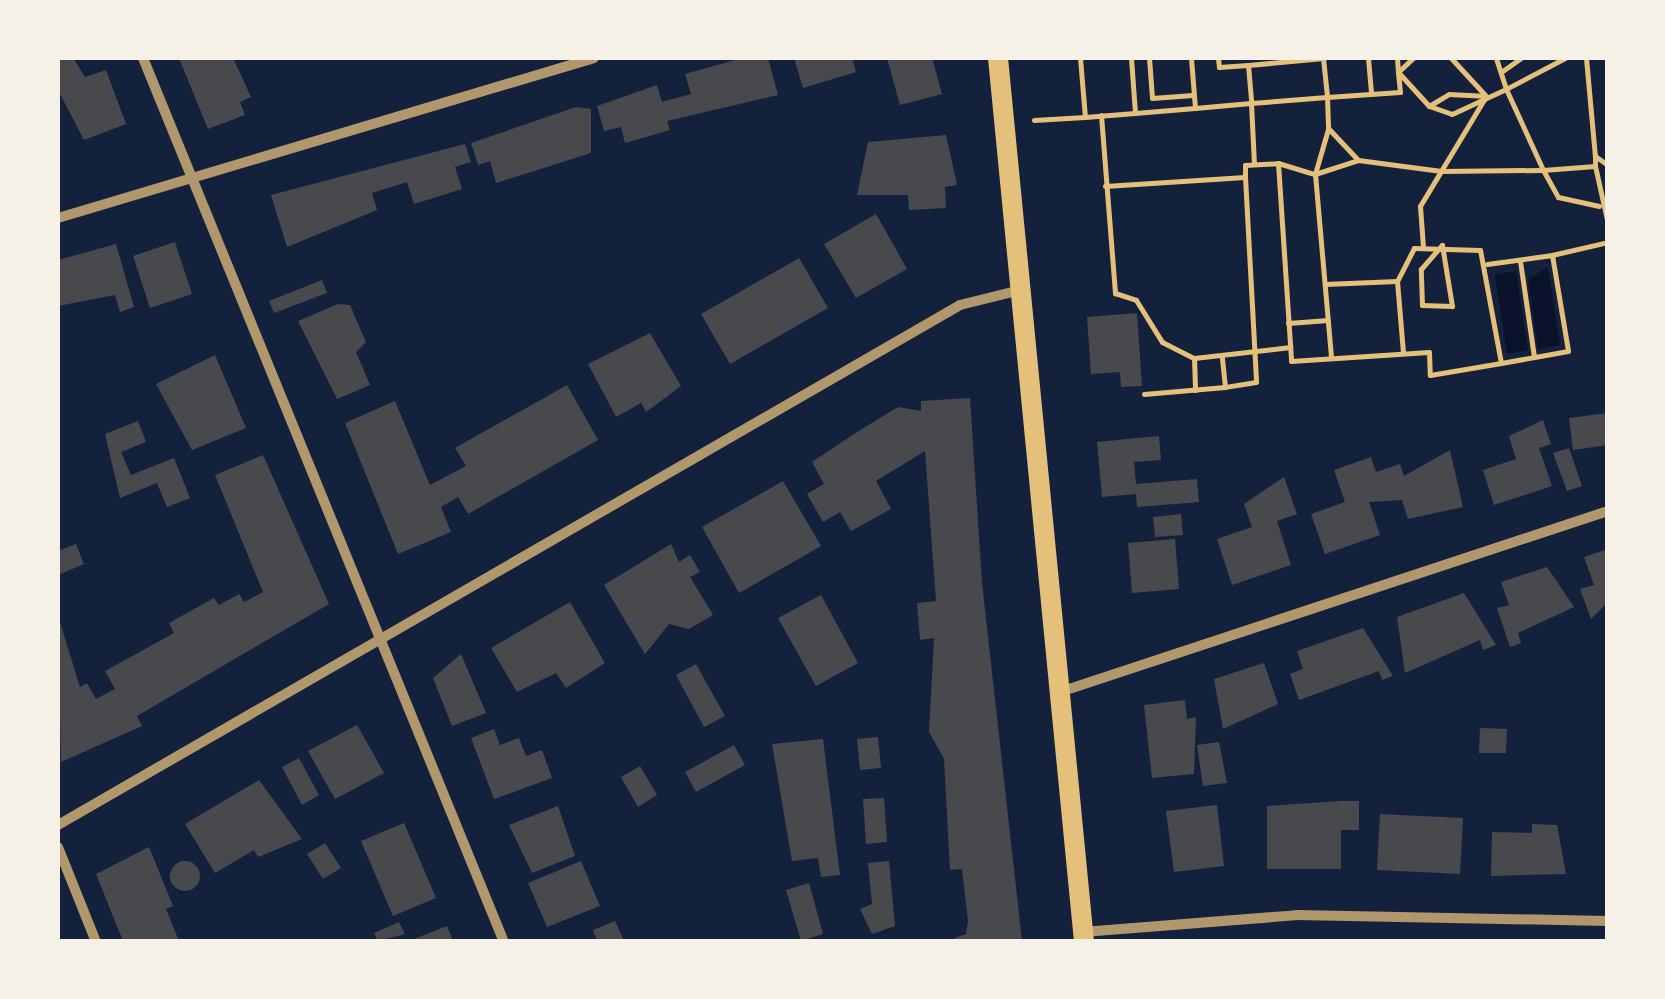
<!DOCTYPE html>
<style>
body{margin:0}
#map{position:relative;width:1665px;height:999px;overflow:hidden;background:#14213d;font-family:"Source Sans 3",sans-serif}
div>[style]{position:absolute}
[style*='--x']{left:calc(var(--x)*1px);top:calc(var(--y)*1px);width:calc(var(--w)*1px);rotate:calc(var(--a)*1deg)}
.water>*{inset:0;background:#0b132b}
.building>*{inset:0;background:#48494c}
.round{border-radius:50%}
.path>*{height:5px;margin:-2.5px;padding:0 2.5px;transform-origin:2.5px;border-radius:2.5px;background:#e5c07b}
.minor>*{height:10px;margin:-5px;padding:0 5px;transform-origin:5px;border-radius:5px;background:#b1986c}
.secondary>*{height:20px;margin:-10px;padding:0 10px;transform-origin:10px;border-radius:10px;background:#e5c07b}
span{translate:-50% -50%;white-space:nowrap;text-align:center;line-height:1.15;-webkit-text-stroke:9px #f6f1e7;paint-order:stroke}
.frame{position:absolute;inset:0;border:60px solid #f6f1e7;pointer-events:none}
</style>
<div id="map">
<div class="water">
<i style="clip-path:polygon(1548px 267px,1560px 345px,1538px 349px,1528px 280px)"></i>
<i style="clip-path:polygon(1516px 271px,1528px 350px,1507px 354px,1495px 275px)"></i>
</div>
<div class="building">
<i style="clip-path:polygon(58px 58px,73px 58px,85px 77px,106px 70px,126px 124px,84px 140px,58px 90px)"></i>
<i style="clip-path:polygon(179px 58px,233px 58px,251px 97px,240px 102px,245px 115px,208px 129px)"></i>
<i style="clip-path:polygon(742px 58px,768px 58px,778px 95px,667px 121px,670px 130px,625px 143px,621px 127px,604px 131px,597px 106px,657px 85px,662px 102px,691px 94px,685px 74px)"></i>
<i style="clip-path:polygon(794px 58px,852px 58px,856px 72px,803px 88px)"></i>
<i style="clip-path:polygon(887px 58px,932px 58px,942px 94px,900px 105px)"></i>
<i style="clip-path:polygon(576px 107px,591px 109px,591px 153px,496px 183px,490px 161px,478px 165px,471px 143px)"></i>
<i style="clip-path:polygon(946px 135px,957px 185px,945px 187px,946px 208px,909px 210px,908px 195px,857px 195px,868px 142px)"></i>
<i style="clip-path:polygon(465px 144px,471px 162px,455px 167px,462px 189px,414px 204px,407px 182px,372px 193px,377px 210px,287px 247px,271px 195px)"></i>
<i style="clip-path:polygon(876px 214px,907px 269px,856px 298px,824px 244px)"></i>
<i style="clip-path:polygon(175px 242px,192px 294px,150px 308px,133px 256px)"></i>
<i style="clip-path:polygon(116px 244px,134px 307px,120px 312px,115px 295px,58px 306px,58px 260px)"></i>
<i style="clip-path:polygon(799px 258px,828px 308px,730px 364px,701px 314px)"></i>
<i style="clip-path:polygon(322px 280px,327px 293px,274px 313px,269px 301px)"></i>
<i style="clip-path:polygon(338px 304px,350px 305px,366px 342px,356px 352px,370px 385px,337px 399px,298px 321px)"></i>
<i style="clip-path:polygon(1137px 313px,1142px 386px,1121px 387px,1120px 372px,1091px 374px,1087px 317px)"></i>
<i style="clip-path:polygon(650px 333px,681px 386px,646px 412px,641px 403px,616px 417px,588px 364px)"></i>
<i style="clip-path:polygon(215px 355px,246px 428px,192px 450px,156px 384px)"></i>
<i style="clip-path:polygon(567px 385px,598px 440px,468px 514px,458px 497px,441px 507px,451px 532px,398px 554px,345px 423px,395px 401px,430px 485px,466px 466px,455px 448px)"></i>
<i style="clip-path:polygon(970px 398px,982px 583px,1022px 941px,947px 941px,966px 934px,968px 921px,962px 869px,950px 870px,944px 759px,929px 732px,934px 638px,920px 640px,917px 603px,936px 601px,925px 451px,876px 481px,891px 509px,851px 531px,840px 512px,823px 522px,807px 494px,824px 484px,812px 462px,857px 432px,898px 407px,921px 411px,921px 401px)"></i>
<i style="clip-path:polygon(1608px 413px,1608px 445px,1573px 450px,1569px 418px)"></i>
<i style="clip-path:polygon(1543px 420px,1551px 444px,1539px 448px,1552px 486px,1494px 505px,1483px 470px,1516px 459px,1509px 436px)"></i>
<i style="clip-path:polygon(138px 421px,146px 442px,121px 452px,131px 475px,174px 458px,190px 498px,167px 507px,157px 483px,120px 498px,105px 434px)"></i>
<i style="clip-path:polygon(1159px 436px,1161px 460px,1134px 462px,1136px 484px,1197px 479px,1199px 502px,1137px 507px,1136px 494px,1102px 497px,1097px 442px)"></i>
<i style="clip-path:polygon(1569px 448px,1582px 486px,1567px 491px,1553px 453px)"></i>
<i style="clip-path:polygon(1450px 450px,1463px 507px,1408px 519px,1402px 500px,1369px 502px,1380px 535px,1325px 554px,1311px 514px,1345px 502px,1334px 470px,1371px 457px,1376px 472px,1400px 464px,1404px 476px)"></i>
<i style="clip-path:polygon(263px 455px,329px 604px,137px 716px,142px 726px,61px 762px,58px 616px,80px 687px,87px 683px,96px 699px,115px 689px,105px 671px,174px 633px,169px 623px,214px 598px,219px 605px,239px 594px,244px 602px,263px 592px,215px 475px)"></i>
<i style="clip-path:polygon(1284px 477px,1297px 514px,1277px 521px,1291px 565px,1232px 585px,1217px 539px,1252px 527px,1244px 504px)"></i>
<i style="clip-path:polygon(783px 481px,821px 546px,739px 593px,702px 527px)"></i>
<i style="clip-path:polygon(1181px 514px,1183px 535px,1155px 537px,1153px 517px)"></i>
<i style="clip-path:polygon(1175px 539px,1179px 589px,1132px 593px,1128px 543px)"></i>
<i style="clip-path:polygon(76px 544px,84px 564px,58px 575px,58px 551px)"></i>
<i style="clip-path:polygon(671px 544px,679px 562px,690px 555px,700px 572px,690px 577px,713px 615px,689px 629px,669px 624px,645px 654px,604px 585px)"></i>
<i style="clip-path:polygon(1608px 549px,1608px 602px,1591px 619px,1580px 589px,1594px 585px,1584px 557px)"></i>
<i style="clip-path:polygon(1547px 567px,1574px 607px,1518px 633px,1521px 643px,1510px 647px,1497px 608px,1509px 605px,1501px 582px)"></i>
<i style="clip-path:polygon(1464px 593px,1496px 645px,1483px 650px,1480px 640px,1405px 673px,1397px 617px)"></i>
<i style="clip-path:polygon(821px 595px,858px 663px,816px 686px,778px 618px)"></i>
<i style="clip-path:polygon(570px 602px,605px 663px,566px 688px,556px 673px,517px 692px,491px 648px)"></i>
<i style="clip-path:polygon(1363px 628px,1393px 676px,1382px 680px,1379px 671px,1299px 700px,1290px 674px,1303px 669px,1297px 651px)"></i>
<i style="clip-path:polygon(461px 654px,486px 713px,452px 726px,433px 678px)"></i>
<i style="clip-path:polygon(1264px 663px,1278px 704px,1223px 729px,1214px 679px)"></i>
<i style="clip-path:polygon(696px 664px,725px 716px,704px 727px,676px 675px)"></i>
<i style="clip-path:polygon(1185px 700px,1187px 719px,1196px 717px,1194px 774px,1152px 778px,1144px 705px)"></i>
<i style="clip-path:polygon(357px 725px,384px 773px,335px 799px,308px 751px)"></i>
<i style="clip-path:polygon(1480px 728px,1507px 729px,1506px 753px,1479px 753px)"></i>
<i style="clip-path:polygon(494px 729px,500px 745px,519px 738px,526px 756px,542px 750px,552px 778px,494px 799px,471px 738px)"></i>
<i style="clip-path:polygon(878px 737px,881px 768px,860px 770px,857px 739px)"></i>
<i style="clip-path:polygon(823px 739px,840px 875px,821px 877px,818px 858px,792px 861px,772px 744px)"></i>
<i style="clip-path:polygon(1219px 742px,1227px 783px,1203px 786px,1197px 745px)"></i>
<i style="clip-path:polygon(734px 745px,745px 765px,696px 792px,685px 772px)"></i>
<i style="clip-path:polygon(299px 758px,319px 795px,302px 805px,282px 767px)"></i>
<i style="clip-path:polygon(640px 766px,657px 795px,638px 807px,621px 777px)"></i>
<i style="clip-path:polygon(259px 780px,302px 839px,258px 857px,254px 850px,215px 873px,185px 824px)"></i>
<i style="clip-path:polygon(884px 798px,887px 842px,866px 844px,863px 799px)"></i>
<i style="clip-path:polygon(1341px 801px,1359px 801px,1359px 830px,1341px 830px,1341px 869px,1267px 869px,1267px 806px)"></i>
<i style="clip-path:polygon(1217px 805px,1224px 866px,1174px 872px,1166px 811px)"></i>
<i style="clip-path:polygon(558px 806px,575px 856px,532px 873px,509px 825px)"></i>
<i style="clip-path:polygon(1380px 814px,1463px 818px,1460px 874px,1377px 870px)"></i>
<i style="clip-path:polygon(404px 823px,436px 898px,393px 916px,361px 841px)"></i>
<i style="clip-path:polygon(1532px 824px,1557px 825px,1566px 874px,1491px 876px,1492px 832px,1532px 833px)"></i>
<i style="clip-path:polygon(325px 843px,341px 868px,323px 879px,307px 854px)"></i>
<i style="clip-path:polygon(149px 847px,173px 906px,166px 909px,179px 941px,123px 941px,96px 874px)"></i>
<i class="round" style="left:170px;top:861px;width:30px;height:30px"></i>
<i style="clip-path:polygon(581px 861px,600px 906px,547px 927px,528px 883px)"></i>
<i style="clip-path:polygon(889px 861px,895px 926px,872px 934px,860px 909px,872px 904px,868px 863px)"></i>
<i style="clip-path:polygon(809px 883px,823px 934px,801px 941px,786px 890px)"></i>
<i style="clip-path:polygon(615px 921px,624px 941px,597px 941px,593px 930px)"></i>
<i style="clip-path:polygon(399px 922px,405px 934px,378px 941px,374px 933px)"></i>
<i style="clip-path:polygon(447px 926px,453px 941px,409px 941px)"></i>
</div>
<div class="path">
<i style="--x:1080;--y:58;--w:59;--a:85.2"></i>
<i style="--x:1085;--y:117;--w:50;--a:-4.6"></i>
<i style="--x:1131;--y:58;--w:55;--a:85.8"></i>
<i style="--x:1135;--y:113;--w:60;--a:-4.8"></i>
<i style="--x:1149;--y:58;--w:40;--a:85.7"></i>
<i style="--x:1152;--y:98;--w:41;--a:-4.2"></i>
<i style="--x:1191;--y:58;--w:50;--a:85.4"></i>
<i style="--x:1195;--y:108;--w:56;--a:-5.1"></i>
<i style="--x:1251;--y:103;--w:61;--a:87.2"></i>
<i style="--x:1218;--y:58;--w:9;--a:84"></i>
<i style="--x:1219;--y:67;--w:29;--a:-4"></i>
<i style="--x:1323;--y:58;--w:39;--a:84"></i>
<i style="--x:1327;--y:97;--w:73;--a:-3.9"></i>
<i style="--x:1400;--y:92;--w:20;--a:-96"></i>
<i style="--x:1398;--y:72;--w:21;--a:-43"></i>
<i style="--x:1324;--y:58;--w:76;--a:174.7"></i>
<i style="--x:1248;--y:65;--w:38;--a:85"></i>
<i style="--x:1251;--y:103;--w:76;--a:-4.5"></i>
<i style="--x:1327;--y:97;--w:31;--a:88"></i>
<i style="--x:1328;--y:128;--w:44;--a:46.8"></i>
<i style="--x:1358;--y:160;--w:84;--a:7.5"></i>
<i style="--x:1441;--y:171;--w:87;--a:-59"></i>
<i style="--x:1368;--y:58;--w:36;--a:85"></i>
<i style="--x:1397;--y:58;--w:14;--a:86"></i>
<i style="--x:1398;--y:72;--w:46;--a:47.6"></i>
<i style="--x:1429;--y:106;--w:24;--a:19"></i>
<i style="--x:1452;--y:114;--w:60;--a:-24.8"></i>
<i style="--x:1506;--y:89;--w:33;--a:-108"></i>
<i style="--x:1451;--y:58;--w:52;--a:47.4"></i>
<i style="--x:1565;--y:58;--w:67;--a:152.3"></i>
<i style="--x:1506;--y:89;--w:89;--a:65.4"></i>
<i style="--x:1543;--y:170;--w:52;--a:-4.4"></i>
<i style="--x:1595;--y:166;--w:10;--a:-90"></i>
<i style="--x:1586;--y:58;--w:98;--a:84.8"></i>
<i style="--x:1595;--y:156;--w:16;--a:35"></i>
<i style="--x:1501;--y:72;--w:24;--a:-35"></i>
<i style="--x:1429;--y:106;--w:23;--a:-31"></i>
<i style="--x:1449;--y:94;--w:34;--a:3"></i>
<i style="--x:1101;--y:115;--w:179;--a:85.5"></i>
<i style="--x:1115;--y:293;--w:22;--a:18"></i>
<i style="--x:1136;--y:300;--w:49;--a:58.2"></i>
<i style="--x:1162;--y:342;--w:36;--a:27"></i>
<i style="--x:1194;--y:358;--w:97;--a:-6.5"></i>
<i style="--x:1034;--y:120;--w:51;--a:-3.4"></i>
<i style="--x:1328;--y:129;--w:47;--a:106.1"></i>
<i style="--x:1315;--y:174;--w:185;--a:85"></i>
<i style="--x:1278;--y:163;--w:39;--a:17"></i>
<i style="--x:1315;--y:174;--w:45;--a:-18"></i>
<i style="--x:1595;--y:166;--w:59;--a:77.4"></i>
<i style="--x:1245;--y:177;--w:12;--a:-90"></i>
<i style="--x:1245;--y:165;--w:33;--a:-3"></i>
<i style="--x:1278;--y:163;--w:198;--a:86.2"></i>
<i style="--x:1291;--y:361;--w:138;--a:-3.7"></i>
<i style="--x:1429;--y:352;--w:23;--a:88"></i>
<i style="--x:1430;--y:375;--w:72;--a:-9.6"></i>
<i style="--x:1501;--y:363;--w:115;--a:-100.5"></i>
<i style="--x:1480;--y:250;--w:66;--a:-178.3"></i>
<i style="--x:1414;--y:248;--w:37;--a:117"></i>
<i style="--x:1397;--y:281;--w:72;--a:85.2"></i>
<i style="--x:1105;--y:186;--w:140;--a:-3.7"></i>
<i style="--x:1245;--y:177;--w:205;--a:86.9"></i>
<i style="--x:1256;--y:382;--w:31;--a:171"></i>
<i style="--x:1225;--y:387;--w:31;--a:-96"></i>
<i style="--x:1442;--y:245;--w:62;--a:80.7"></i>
<i style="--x:1452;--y:306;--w:30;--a:-178"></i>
<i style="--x:1422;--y:305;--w:36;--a:-92"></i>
<i style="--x:1421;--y:269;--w:32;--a:-49"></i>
<i style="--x:1423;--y:247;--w:41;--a:-94.2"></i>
<i style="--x:1420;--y:206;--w:41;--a:-59"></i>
<i style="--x:1441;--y:171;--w:102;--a:-0.6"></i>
<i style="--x:1543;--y:170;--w:31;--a:61"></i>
<i style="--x:1558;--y:197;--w:42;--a:12.4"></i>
<i style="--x:1552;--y:255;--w:57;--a:-13.1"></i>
<i style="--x:1520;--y:261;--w:97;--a:81.7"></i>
<i style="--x:1487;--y:264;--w:66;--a:-7.9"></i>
<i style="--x:1552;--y:255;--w:97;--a:80.5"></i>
<i style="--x:1568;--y:351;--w:68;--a:169.8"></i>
<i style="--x:1325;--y:284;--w:72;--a:-2.4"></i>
<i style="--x:1288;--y:323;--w:40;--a:-4.3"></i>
<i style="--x:1194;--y:358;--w:32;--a:88"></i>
<i style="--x:1144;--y:394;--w:81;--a:-4.9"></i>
</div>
<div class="minor">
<i style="--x:143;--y:58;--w:955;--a:67.79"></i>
<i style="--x:58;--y:218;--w:559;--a:-16.62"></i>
<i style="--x:1060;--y:692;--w:577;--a:-18.28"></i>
<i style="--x:58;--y:825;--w:1041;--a:-29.96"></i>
<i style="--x:960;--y:305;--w:62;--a:-14"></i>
<i style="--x:58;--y:847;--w:102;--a:68.2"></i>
<i style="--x:1083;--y:932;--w:215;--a:-4.5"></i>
<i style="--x:1297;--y:915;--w:311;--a:1.1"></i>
</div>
<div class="secondary">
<i style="--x:998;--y:58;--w:888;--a:84.44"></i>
</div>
<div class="frame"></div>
</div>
